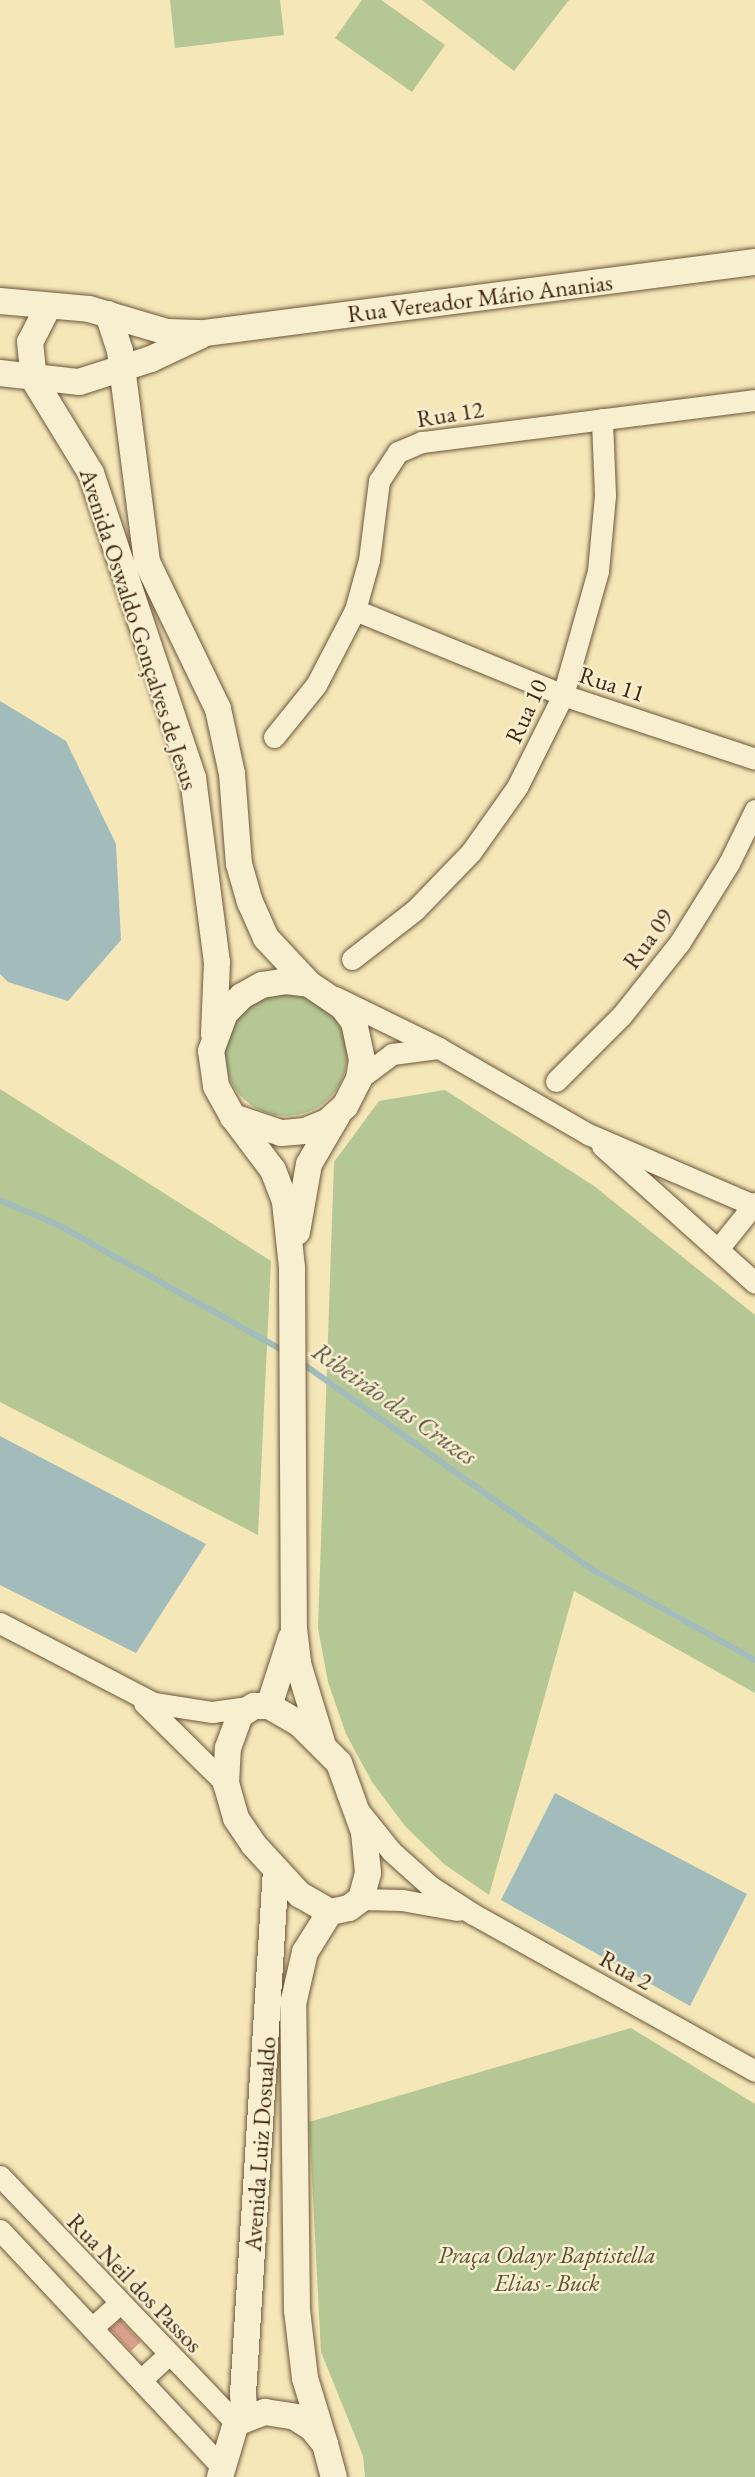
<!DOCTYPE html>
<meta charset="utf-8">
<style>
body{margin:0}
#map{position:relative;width:755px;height:2477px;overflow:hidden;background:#f5e7b8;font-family:"EB Garamond",serif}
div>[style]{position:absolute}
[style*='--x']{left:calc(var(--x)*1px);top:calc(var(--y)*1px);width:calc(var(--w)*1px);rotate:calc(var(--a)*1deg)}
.green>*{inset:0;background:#b5c794}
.round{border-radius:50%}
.water>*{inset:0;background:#a2bcbb}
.stream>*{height:6px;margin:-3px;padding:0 3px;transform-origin:3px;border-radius:3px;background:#a2bcbb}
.building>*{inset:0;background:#dba28d}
.roads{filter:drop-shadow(0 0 2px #6c563a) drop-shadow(0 0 2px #6c563a)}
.minor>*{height:21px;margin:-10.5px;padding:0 10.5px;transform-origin:10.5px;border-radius:10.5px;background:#f8efd1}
.tertiary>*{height:26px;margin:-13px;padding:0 13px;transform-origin:13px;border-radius:13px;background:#f8efd1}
span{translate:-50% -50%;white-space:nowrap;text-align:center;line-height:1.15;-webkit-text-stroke:5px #f8efd1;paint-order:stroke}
.street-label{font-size:24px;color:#3f2510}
.park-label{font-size:24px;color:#5c4e31;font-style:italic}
.water-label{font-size:26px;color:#5d5243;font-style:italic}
</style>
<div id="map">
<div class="green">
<i style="clip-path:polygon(170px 0,280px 0,284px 35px,175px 48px)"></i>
<i style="clip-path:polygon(362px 0,381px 0,445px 45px,412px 92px,335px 38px)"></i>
<i style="clip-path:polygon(422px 0,569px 0,514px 71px)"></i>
<i class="round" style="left:225px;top:994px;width:122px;height:122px"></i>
<i style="clip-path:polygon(0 1089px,271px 1261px,258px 1535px,0 1402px)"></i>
<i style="clip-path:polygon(445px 1090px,594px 1186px,755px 1315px,755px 1693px,574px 1591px,489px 1895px,444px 1864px,405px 1826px,372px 1782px,346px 1734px,328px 1682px,318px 1628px,334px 1162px,379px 1101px)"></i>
<i style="clip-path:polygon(631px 2028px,755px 2104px,755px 2477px,365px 2477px,363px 2456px,321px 2352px,309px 2122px)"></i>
</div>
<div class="water">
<i style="clip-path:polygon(0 701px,66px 741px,116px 844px,121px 940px,68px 1001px,8px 982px,0 974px)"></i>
<i style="clip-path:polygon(0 1436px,206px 1544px,136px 1653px,0 1585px)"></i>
<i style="clip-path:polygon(555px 1793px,747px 1894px,690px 2006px,501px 1900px)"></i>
</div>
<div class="stream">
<i style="--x:0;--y:1200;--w:68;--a:23.5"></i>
<i style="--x:62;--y:1227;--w:257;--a:29.2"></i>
<i style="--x:299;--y:1361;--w:363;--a:35.4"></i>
<i style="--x:595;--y:1571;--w:183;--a:29.1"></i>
</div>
<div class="building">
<i style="clip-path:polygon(120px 2320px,141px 2342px,131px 2351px,110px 2329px)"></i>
</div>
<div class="roads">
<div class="minor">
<i style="--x:355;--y:610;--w:225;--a:22.2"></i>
<i style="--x:563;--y:695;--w:202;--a:18.4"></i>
<i style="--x:274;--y:737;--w:67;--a:-51.1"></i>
<i style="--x:316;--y:685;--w:85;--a:-62.5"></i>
<i style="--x:355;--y:610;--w:52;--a:-74.4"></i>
<i style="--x:369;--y:560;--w:80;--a:-82.8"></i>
<i style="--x:379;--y:481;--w:35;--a:-57"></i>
<i style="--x:398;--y:452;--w:26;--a:-23"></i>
<i style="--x:422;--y:442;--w:336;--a:-7.2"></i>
<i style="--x:352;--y:959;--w:80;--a:-37.9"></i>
<i style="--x:415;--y:910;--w:81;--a:-46"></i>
<i style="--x:471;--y:852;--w:80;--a:-54.7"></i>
<i style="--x:517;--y:787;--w:103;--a:-63.4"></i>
<i style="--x:563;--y:695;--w:129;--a:-74.2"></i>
<i style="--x:598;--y:571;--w:76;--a:-84.7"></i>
<i style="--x:605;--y:495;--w:76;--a:-92.3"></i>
<i style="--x:335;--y:997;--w:116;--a:26.1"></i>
<i style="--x:439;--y:1048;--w:172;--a:30"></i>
<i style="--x:588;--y:1134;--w:182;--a:23.3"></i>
<i style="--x:359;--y:1079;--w:41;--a:-37.1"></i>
<i style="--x:392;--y:1054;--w:46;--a:-7.4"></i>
<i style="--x:556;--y:1081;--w:93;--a:-45"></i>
<i style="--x:622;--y:1015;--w:93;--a:-51.5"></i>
<i style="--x:680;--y:942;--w:93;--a:-58.2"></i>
<i style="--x:729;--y:863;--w:59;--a:-63.9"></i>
<i style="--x:602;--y:1146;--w:205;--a:41.8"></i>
<i style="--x:718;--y:1249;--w:59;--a:-51.2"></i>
<i style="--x:0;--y:1623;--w:174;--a:27.5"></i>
<i style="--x:154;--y:1703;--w:59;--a:8.8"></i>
<i style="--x:212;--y:1712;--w:42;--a:-8.1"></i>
<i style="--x:144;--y:1703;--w:115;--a:44.6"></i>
<i style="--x:359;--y:1811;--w:51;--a:51.3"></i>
<i style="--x:391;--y:1851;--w:52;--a:41.9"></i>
<i style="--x:430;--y:1886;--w:51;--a:33.1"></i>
<i style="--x:473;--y:1914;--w:323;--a:29.1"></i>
<i style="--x:361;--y:1899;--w:41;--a:1.4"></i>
<i style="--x:402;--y:1900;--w:57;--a:10.1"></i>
<i style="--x:0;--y:2176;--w:342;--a:46.3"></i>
<i style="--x:0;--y:2230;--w:322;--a:46.9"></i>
<i style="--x:92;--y:2328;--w:36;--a:-42"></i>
<i style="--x:141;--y:2380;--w:38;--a:-43"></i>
</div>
<div class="tertiary">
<i style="--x:0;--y:301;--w:89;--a:5.1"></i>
<i style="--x:89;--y:309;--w:81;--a:16.4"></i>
<i style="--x:167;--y:332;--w:38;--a:2"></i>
<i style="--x:205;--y:333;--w:555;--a:-7.36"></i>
<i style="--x:48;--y:307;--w:39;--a:117"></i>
<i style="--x:30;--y:342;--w:38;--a:84"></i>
<i style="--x:34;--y:380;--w:109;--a:58.5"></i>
<i style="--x:91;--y:473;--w:322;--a:71.5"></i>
<i style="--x:193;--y:778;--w:186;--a:82.6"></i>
<i style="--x:217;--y:962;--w:72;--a:92.4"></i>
<i style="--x:108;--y:314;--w:39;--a:72"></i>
<i style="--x:120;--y:351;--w:213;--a:82.7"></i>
<i style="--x:147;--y:562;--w:163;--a:64.2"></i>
<i style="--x:218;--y:709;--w:66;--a:77.8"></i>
<i style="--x:232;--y:774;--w:90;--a:85.6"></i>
<i style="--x:239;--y:864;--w:40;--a:74"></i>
<i style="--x:250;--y:902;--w:39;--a:66"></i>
<i style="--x:266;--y:938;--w:63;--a:46.9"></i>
<i style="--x:0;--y:373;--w:80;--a:6.5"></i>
<i style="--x:79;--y:382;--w:76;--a:-17.7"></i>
<i style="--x:151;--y:359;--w:54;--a:-25.1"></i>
<i style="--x:286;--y:981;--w:23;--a:7"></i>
<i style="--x:309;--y:984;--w:40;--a:34"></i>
<i style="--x:342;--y:1006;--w:20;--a:53"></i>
<i style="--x:354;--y:1022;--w:39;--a:78"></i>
<i style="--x:362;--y:1060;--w:19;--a:99"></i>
<i style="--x:359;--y:1079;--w:30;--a:117"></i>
<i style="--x:345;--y:1106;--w:24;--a:138"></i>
<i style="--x:327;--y:1122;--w:24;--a:158"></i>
<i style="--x:305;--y:1131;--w:24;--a:175"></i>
<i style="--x:281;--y:1133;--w:51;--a:-161.6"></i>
<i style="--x:233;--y:1117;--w:35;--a:-119"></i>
<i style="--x:216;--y:1086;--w:35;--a:-98"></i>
<i style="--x:211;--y:1051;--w:40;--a:-69.8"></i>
<i style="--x:225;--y:1013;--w:24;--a:-45"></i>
<i style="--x:242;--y:996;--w:23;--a:-29"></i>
<i style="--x:262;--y:985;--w:24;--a:-9"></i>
<i style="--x:233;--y:1117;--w:66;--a:53"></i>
<i style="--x:273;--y:1170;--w:34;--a:69"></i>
<i style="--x:285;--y:1202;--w:66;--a:83.9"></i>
<i style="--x:292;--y:1268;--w:361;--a:89.7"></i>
<i style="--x:294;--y:1629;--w:38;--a:83"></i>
<i style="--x:299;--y:1667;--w:78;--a:73"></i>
<i style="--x:297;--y:1232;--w:69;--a:-80"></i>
<i style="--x:309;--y:1164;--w:56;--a:-59.7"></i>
<i style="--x:254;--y:1706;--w:15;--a:0"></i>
<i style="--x:269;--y:1706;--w:36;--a:30"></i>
<i style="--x:300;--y:1724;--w:55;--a:45"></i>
<i style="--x:339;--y:1763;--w:73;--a:70.1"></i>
<i style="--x:364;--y:1832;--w:41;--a:84.4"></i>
<i style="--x:368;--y:1873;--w:27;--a:105"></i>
<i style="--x:361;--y:1899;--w:15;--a:143"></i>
<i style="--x:349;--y:1908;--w:19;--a:168"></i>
<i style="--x:330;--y:1912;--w:34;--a:-150"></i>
<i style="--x:300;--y:1895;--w:68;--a:-132.6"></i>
<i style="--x:254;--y:1845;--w:32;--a:-124"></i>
<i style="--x:236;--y:1818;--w:35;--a:-106"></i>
<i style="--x:226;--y:1784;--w:36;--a:-87"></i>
<i style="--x:228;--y:1748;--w:35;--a:-70"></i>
<i style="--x:240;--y:1715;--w:17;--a:-33"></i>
<i style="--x:269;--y:1706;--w:71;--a:-72.1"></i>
<i style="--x:245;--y:2418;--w:24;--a:-95"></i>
<i style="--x:243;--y:2394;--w:525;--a:-86.4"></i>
<i style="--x:325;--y:2444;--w:69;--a:-106.9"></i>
<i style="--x:305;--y:2378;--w:68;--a:-96.7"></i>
<i style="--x:297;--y:2310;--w:306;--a:-90.7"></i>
<i style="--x:293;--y:2004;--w:53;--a:-77"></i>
<i style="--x:305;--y:1952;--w:47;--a:-58"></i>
<i style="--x:220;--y:2477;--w:56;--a:-73.5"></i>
<i style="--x:236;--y:2423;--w:31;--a:-21"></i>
<i style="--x:265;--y:2412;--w:30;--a:9"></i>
<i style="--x:295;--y:2417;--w:20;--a:33"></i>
<i style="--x:312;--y:2428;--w:21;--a:51"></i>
<i style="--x:325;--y:2444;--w:34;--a:75"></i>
</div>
</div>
<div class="street-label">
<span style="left:480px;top:298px;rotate:-7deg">Rua Vereador Mário Ananias</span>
<span style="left:450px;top:414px;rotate:-9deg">Rua 12</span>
<span style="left:139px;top:629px;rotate:72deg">Avenida Oswaldo Gonçalves de Jesus</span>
<span style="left:612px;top:684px;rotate:18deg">Rua 11</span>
<span style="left:526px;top:711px;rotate:-65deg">Rua 10</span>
<span style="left:648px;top:939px;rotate:-54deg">Rua 09</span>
<span style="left:626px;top:1970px;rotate:29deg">Rua 2</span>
<span style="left:260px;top:2144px;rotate:-86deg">Avenida Luiz Dosualdo</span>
<span style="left:135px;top:2283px;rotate:46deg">Rua Neil dos Passos</span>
</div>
<div class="park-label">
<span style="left:547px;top:2269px">Praça Odayr Baptistella<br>Elias - Buck</span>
</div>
<div class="water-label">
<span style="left:394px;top:1404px;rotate:35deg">Ribeirão das Cruzes</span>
</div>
</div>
